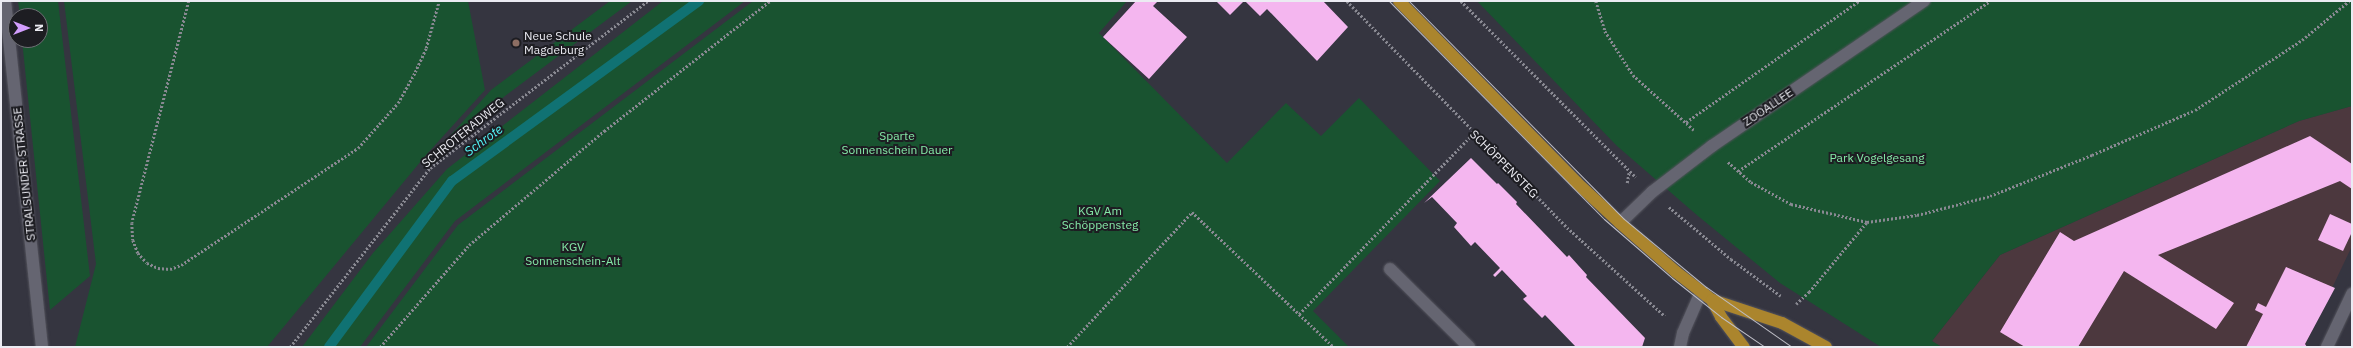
<!DOCTYPE html>
<meta charset="utf-8">
<style>
body{margin:0}
#map{position:relative;width:2353px;height:348px;overflow:hidden;background:#353540;font-family:"IBM Plex Sans",sans-serif}
div>[style]{position:absolute}
[style*='--x']{left:calc(var(--x)*1px);top:calc(var(--y)*1px);width:calc(var(--w)*1px);rotate:calc(var(--a)*1deg)}
.industrial>*{inset:0;background:#4c383e}
.green>*{inset:0;background:#195330}
.stream>*{height:10px;margin:-5px;padding:0 5px;transform-origin:5px;border-radius:5px;background:#107273}
.building>*{inset:0;background:#f4b6ef}
.path>*{height:2.5px;margin-top:-1.25px;transform-origin:0;background:repeating-linear-gradient(90deg,#898992 0 2px,transparent 0 4px)}
.roads{filter:drop-shadow(0 0 1px #53535c) drop-shadow(0 0 1px #53535c)}
.minor>*{height:12px;margin:-6px;padding:0 6px;transform-origin:6px;border-radius:6px;background:#656571}
.major>*{height:12px;margin:-6px;padding:0 6px;transform-origin:6px;border-radius:6px;background:#ab852d}
.tram>*{height:1px;margin:-0.5px;padding:0 0.5px;transform-origin:0.5px;border-radius:0.5px;background:#bebec6}
.dots>*{width:11px;height:11px;translate:-50% -50%;box-sizing:border-box;border:2px solid #1d1d22;border-radius:50%}
span{translate:-50% -50%;white-space:nowrap;text-align:center;line-height:1.15;-webkit-text-stroke:4px #1d1d22;paint-order:stroke}
.poi-label{font-size:12px;color:#ebebf2}
.left{translate:0 -50%;text-align:left}
.street-label{font-size:12px;color:#ebebf2}
.park-label{font-size:12px;color:#85e9a7}
.water-label{font-size:13px;color:#54f6f9;font-style:italic}
.frame{position:absolute;inset:0;border:2px solid #ebebf2;pointer-events:none}
.north{position:absolute;left:8px;top:8px;width:40px;height:40px;box-sizing:border-box;background:#1d1d22;border:1px solid #6f6f75;border-radius:50%;rotate:90deg;font-size:11px;font-weight:700;line-height:16px;text-align:center;color:#ebebf2}
.north::after{content:'';display:block;margin:auto;width:14px;height:18px;background:#d29dfd;clip-path:polygon(50% 0,100% 100%,50% 72%,0 100%)}
</style>
<div id="map">
<div class="industrial">
<i style="clip-path:polygon(2352px 106px,2352px 246px,2304px 347px,1941px 347px,1932px 341px,2000px 255px,2299px 121px)"></i>
</div>
<div class="green">
<i style="clip-path:polygon(18px 1px,58px 1px,90px 276px,50px 310px,22px 40px,40px 40px,40px 16px,20px 16px)"></i>
<i style="clip-path:polygon(64px 1px,468px 1px,485px 90px,426px 155px,267px 347px,75px 347px,96px 264px)"></i>
<i style="clip-path:polygon(610px 1px,632px 1px,505px 96px,430px 158px,491px 90px)"></i>
<i style="clip-path:polygon(663px 1px,745px 1px,455px 221px,360px 347px,302px 347px,373px 253px,447px 169px)"></i>
<i style="clip-path:polygon(753px 1px,1127px 1px,1099px 33px,1227px 163px,1286px 103px,1321px 136px,1359px 98px,1440px 181px,1313px 311px,1349px 347px,366px 347px,458px 225px)"></i>
<i style="clip-path:polygon(1477px 1px,2352px 1px,2352px 106px,2299px 121px,2000px 255px,1932px 341px,1942px 347px,1881px 347px,1780px 283px,1698px 216px,1617px 146px)"></i>
</div>
<div class="stream">
<i style="--x:329;--y:347;--w:207;--a:-53.5"></i>
<i style="--x:452;--y:181;--w:306;--a:-36.1"></i>
</div>
<div class="building">
<i style="clip-path:polygon(1136px 1px,1158px 1px,1153px 6px,1187px 37px,1149px 79px,1103px 37px)"></i>
<i style="clip-path:polygon(1216px 1px,1244px 1px,1230px 15px)"></i>
<i style="clip-path:polygon(1245px 1px,1323px 1px,1348px 27px,1317px 61px,1267px 9px,1260px 16px)"></i>
<i style="clip-path:polygon(2310px 136px,2352px 164px,2352px 189px,2340px 181px,2158px 255px,2234px 303px,2216px 329px,2124px 271px,2078px 347px,2025px 347px,2000px 332px,2060px 232px,2074px 241px)"></i>
<i style="clip-path:polygon(1471px 158px,1497px 184px,1498px 183px,1517px 202px,1516px 204px,1567px 257px,1569px 255px,1587px 275px,1586px 277px,1645px 338px,1642px 347px,1576px 347px,1545px 315px,1542px 318px,1523px 299px,1527px 296px,1502px 270px,1495px 277px,1493px 275px,1500px 268px,1475px 242px,1471px 246px,1454px 227px,1457px 223px,1432px 197px,1424px 203px)"></i>
<i style="clip-path:polygon(2330px 214px,2352px 224px,2352px 232px,2343px 251px,2318px 240px)"></i>
<i style="clip-path:polygon(2286px 267px,2335px 288px,2305px 344px,2307px 347px,2246px 347px,2263px 314px,2255px 310px,2258px 303px,2266px 307px)"></i>
</div>
<div class="path">
<i style="--x:189;--y:1;--w:229;--a:104.4"></i>
<i style="--x:132;--y:223;--w:17;--a:87"></i>
<i style="--x:133;--y:240;--w:14;--a:69"></i>
<i style="--x:138;--y:253;--w:13;--a:48"></i>
<i style="--x:147;--y:263;--w:12;--a:24"></i>
<i style="--x:158;--y:268;--w:12;--a:5"></i>
<i style="--x:170;--y:269;--w:12;--a:-20"></i>
<i style="--x:181;--y:265;--w:212;--a:-33.5"></i>
<i style="--x:358;--y:148;--w:60;--a:-48.4"></i>
<i style="--x:398;--y:103;--w:35;--a:-61"></i>
<i style="--x:415;--y:72;--w:26;--a:-65"></i>
<i style="--x:426;--y:48;--w:49;--a:-74.5"></i>
<i style="--x:1347;--y:1;--w:320;--a:45.8"></i>
<i style="--x:1570;--y:230;--w:128;--a:42.2"></i>
<i style="--x:1461;--y:1;--w:248;--a:45.2"></i>
<i style="--x:1596;--y:1;--w:31;--a:73"></i>
<i style="--x:1605;--y:31;--w:52;--a:57.5"></i>
<i style="--x:1633;--y:75;--w:82;--a:42"></i>
<i style="--x:1686;--y:122;--w:211;--a:-35"></i>
<i style="--x:1728;--y:162;--w:30;--a:41"></i>
<i style="--x:1751;--y:182;--w:46;--a:28.8"></i>
<i style="--x:1791;--y:204;--w:78;--a:13.3"></i>
<i style="--x:1867;--y:222;--w:50;--a:-8"></i>
<i style="--x:1917;--y:215;--w:75;--a:-14.6"></i>
<i style="--x:1990;--y:196;--w:110;--a:-21.9"></i>
<i style="--x:2092;--y:155;--w:112;--a:-23.6"></i>
<i style="--x:2195;--y:110;--w:128;--a:-33.2"></i>
<i style="--x:2302;--y:40;--w:61;--a:-39.7"></i>
<i style="--x:1738;--y:171;--w:304;--a:-34"></i>
<i style="--x:1627;--y:183;--w:11;--a:-80"></i>
<i style="--x:1669;--y:207;--w:81;--a:40"></i>
<i style="--x:1731;--y:259;--w:62;--a:36.5"></i>
<i style="--x:1796;--y:304;--w:18;--a:-43"></i>
<i style="--x:1809;--y:292;--w:91;--a:-50.4"></i>
<i style="--x:1299;--y:314;--w:252;--a:-46"></i>
<i style="--x:290;--y:347;--w:227;--a:-52"></i>
<i style="--x:430;--y:168;--w:275;--a:-37.5"></i>
<i style="--x:380;--y:347;--w:135;--a:-48.9"></i>
<i style="--x:469;--y:245;--w:177;--a:-40.2"></i>
<i style="--x:604;--y:131;--w:211;--a:-38.1"></i>
<i style="--x:1067;--y:347;--w:184;--a:-47.2"></i>
<i style="--x:1192;--y:212;--w:196;--a:43.6"></i>
</div>
<div class="roads">
<div class="minor">
<i style="--x:5;--y:1;--w:348;--a:83.9"></i>
<i style="--x:1620;--y:223;--w:45;--a:-44.1"></i>
<i style="--x:1652;--y:192;--w:76;--a:-37.5"></i>
<i style="--x:1712;--y:146;--w:257;--a:-34.4"></i>
<i style="--x:1390;--y:269;--w:111;--a:44.6"></i>
<i style="--x:1680;--y:347;--w:14;--a:-78"></i>
<i style="--x:1683;--y:333;--w:45;--a:-66.3"></i>
<i style="--x:2327;--y:347;--w:59;--a:-64.7"></i>
</div>
<div class="major">
<i style="--x:1399;--y:1;--w:253;--a:45.6"></i>
<i style="--x:1576;--y:182;--w:60;--a:43"></i>
<i style="--x:1620;--y:223;--w:74;--a:41.2"></i>
<i style="--x:1676;--y:272;--w:46;--a:37.9"></i>
<i style="--x:1712;--y:300;--w:74;--a:18.2"></i>
<i style="--x:1782;--y:323;--w:50;--a:28.6"></i>
<i style="--x:1712;--y:300;--w:19;--a:62"></i>
<i style="--x:1721;--y:317;--w:38;--a:53"></i>
</div>
</div>
<div class="tram">
<i style="--x:1389;--y:1;--w:306;--a:45.4"></i>
<i style="--x:1604;--y:219;--w:90;--a:40.9"></i>
<i style="--x:1672;--y:278;--w:63;--a:38.5"></i>
<i style="--x:1721;--y:317;--w:53;--a:34.3"></i>
<i style="--x:1409;--y:1;--w:306;--a:45.4"></i>
<i style="--x:1624;--y:219;--w:107;--a:39.7"></i>
<i style="--x:1706;--y:287;--w:105;--a:34.9"></i>
</div>
<div class="dots">
<i style="left:516px;top:43px;background:#8d6e63"></i>
</div>
<div class="poi-label">
<span class="left" style="left:524px;top:43px">Neue Schule<br>Magdeburg</span>
</div>
<div class="street-label">
<span style="left:1768px;top:107px;rotate:-34deg">ZOOALLEE</span>
<span style="left:463px;top:133px;rotate:-39deg">SCHROTERADWEG</span>
<span style="left:1504px;top:164px;rotate:45deg">SCHÖPPENSTEG</span>
<span style="left:24px;top:174px;rotate:-96deg">STRALSUNDER STRASSE</span>
</div>
<div class="park-label">
<span style="left:897px;top:143px">Sparte<br>Sonnenschein Dauer</span>
<span style="left:1877px;top:158px">Park Vogelgesang</span>
<span style="left:1100px;top:218px">KGV Am<br>Schöppensteg</span>
<span style="left:573px;top:254px">KGV<br>Sonnenschein-Alt</span>
</div>
<div class="water-label">
<span style="left:484px;top:141px;rotate:-36deg">Schrote</span>
</div>
<div class="frame"></div>
<div class="north">N</div>
</div>
